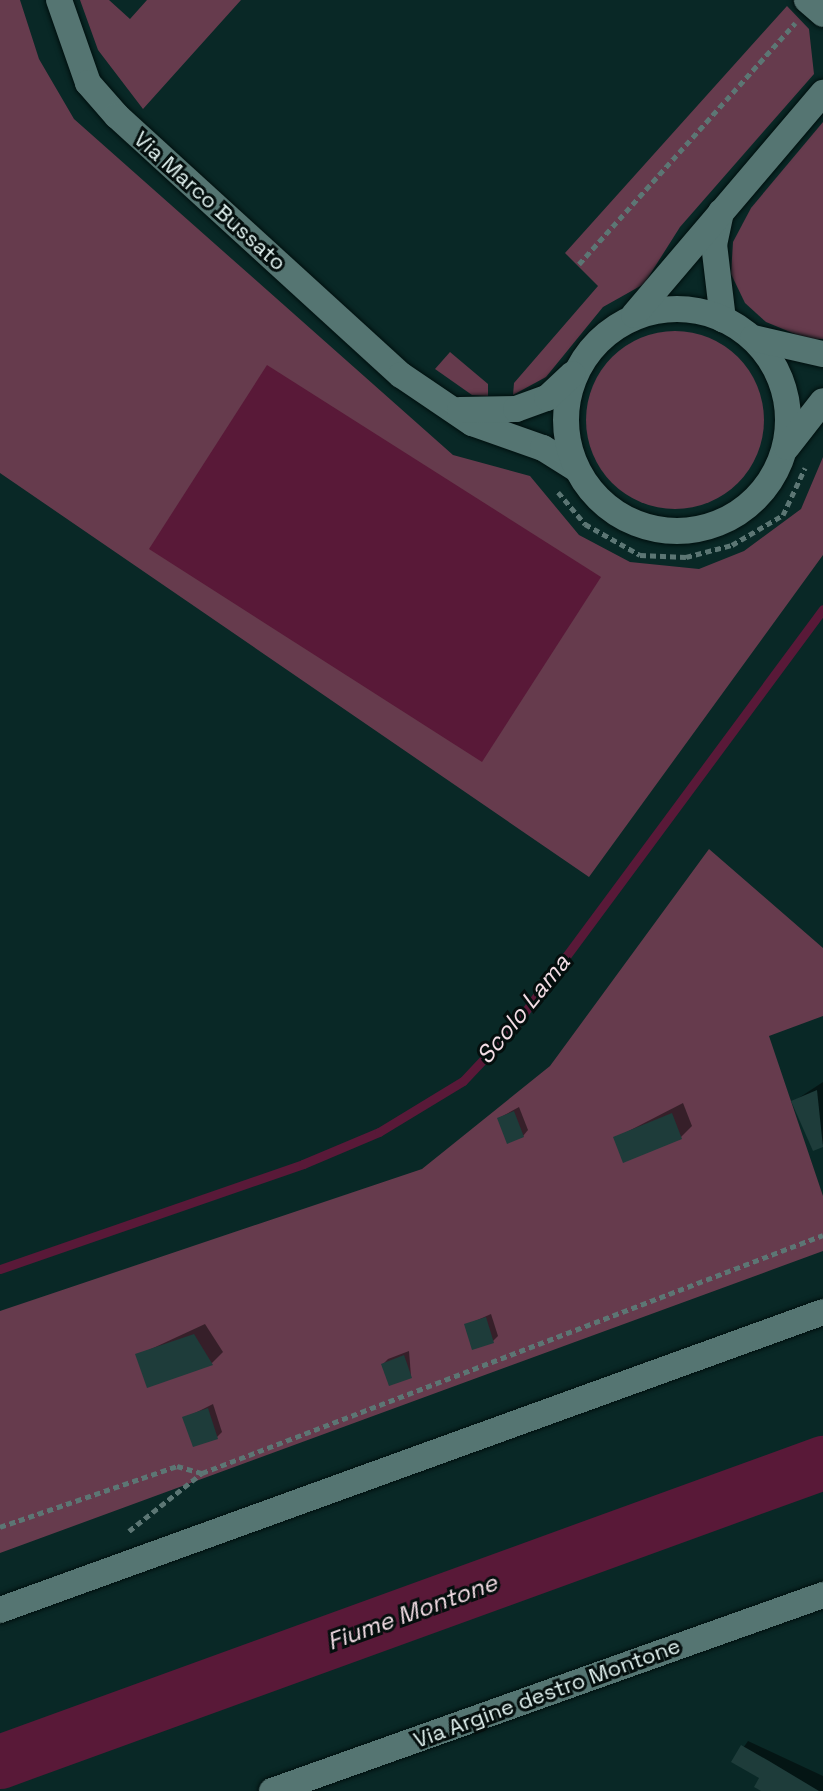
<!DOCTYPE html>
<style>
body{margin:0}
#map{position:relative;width:823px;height:1791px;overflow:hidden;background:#092826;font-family:"Space Grotesk",sans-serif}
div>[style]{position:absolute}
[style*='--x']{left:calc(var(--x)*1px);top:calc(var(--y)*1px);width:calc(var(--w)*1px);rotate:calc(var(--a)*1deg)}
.green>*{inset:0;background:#663b4d}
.round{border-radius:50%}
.water>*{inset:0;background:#591938}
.shadow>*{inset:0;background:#0007}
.stream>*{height:9px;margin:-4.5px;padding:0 4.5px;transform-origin:4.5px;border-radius:4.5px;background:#591938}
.river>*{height:54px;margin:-27px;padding:0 27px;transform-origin:27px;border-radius:27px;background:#591938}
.building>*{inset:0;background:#1e3c3a}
.path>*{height:5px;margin-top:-2.5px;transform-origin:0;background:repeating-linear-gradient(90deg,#5c7674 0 6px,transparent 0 10px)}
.roads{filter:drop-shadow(0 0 2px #000f0e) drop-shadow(0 0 2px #000f0e)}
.minor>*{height:26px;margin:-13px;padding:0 13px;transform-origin:13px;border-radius:13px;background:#557572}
.minor>.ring{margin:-13px;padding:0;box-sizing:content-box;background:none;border:26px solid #557572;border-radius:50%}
span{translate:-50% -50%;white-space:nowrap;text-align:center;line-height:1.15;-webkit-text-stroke:6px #040e0d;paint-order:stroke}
.street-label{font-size:22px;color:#e3f4f2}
.water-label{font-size:24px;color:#f3dde5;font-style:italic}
</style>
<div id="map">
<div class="green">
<i style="clip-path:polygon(0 0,20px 0,39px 59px,74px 119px,453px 455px,530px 476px,579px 535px,630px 562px,699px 569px,744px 551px,801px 509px,823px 457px,823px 555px,589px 877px,0 473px)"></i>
<i style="clip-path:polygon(80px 0,109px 0,130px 19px,147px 0,241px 0,143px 109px,98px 50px)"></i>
<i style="clip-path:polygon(787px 6px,809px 29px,814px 74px,680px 227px,644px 284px,603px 307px,546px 377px,513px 395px,514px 383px,598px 286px,565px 253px)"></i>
<i style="clip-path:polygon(823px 122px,823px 339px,807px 339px,766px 322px,745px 303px,731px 274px,733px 242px,751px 208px)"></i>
<i class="round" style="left:586px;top:331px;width:178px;height:178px"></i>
<i style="clip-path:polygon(450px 352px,488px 384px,488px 396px,472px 395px,435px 369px)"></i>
<i style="clip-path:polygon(709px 849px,823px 948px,823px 1016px,769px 1036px,823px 1196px,823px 1251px,0 1553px,0 1311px,422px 1169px,550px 1066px)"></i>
</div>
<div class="water">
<i style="clip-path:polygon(267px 365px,601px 577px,482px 762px,149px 549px)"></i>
</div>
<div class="shadow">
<i style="clip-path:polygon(823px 1082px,823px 1144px,814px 1148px,794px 1101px)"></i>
<i style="clip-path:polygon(683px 1103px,692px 1126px,681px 1137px,615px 1138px)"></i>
<i style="clip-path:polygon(519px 1107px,528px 1130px,523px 1136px,499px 1118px)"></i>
<i style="clip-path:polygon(491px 1314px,498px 1336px,493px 1341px,466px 1325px)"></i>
<i style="clip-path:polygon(205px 1324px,223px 1352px,212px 1363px,138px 1355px)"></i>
<i style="clip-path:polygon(409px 1351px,411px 1376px,383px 1364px,388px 1359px)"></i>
<i style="clip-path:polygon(213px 1404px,222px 1432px,217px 1437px,185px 1418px)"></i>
<i style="clip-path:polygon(748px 1741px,823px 1776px,823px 1791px,764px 1791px,762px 1777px,734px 1761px)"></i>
</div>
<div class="stream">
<i style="--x:0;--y:1269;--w:321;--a:-19.1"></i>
<i style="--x:303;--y:1164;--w:82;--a:-22.8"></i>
<i style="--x:379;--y:1132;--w:98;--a:-31.3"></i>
<i style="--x:463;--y:1081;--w:73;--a:-46.7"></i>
<i style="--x:513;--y:1028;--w:521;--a:-53.5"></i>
</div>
<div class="river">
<i style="--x:0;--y:1762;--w:876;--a:-19.97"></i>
</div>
<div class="building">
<i style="clip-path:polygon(817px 1090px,823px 1147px,813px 1151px,791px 1101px)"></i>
<i style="clip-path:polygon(514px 1111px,524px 1137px,507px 1144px,497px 1118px)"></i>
<i style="clip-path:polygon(672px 1113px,682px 1139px,623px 1163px,613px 1137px)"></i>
<i style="clip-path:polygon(486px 1317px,494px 1343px,472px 1350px,464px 1324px)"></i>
<i style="clip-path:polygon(194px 1334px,213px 1365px,147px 1388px,135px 1354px)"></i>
<i style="clip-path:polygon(404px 1355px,412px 1378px,389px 1386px,381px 1364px)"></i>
<i style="clip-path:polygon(208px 1408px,218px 1439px,193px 1447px,182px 1417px)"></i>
<i style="clip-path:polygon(741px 1745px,769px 1761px,819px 1791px,761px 1791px,754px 1787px,759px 1778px,731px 1762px)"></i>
</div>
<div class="path">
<i style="--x:579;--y:264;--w:324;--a:-48.1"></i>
<i style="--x:558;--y:492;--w:42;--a:49.8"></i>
<i style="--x:585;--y:524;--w:63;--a:29.4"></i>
<i style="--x:640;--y:555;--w:46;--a:2.5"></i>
<i style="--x:686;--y:557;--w:48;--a:-14.6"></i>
<i style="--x:732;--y:545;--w:59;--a:-30.5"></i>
<i style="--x:783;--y:515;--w:52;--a:-64.9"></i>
<i style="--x:0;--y:1527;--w:187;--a:-19"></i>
<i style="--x:177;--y:1466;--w:26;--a:16"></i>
<i style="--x:202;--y:1473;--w:665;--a:-20.97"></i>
<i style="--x:129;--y:1531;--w:93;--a:-38.5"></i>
</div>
<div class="roads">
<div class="minor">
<i style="--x:59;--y:0;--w:88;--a:70.7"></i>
<i style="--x:88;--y:83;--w:44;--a:48.7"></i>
<i style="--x:117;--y:116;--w:384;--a:42.4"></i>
<i style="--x:401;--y:375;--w:86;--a:34.1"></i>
<i style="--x:472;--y:423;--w:75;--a:19.4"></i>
<i style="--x:543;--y:448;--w:39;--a:32"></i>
<i style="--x:807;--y:0;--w:21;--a:41"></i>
<i style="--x:721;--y:212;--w:33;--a:102"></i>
<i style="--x:714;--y:244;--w:76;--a:83.2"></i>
<i class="ring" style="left:566px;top:309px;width:196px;height:196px"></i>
<i style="--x:634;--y:315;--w:292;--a:-49.6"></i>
<i style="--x:753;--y:338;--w:72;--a:12.9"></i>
<i style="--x:460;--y:410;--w:56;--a:-1"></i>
<i style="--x:516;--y:409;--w:33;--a:-20"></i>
<i style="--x:547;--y:398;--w:35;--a:-43"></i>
<i style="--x:787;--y:447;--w:58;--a:-52"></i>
<i style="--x:0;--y:1610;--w:875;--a:-19.9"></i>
<i style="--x:272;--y:1791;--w:585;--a:-19.58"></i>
</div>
</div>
<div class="street-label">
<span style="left:210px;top:201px;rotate:42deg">Via Marco Bussato</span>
<span style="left:547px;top:1693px;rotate:-20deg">Via Argine destro Montone</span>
</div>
<div class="water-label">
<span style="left:523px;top:1009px;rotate:-51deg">Scolo Lama</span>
<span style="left:412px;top:1612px;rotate:-20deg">Fiume Montone</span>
</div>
</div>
